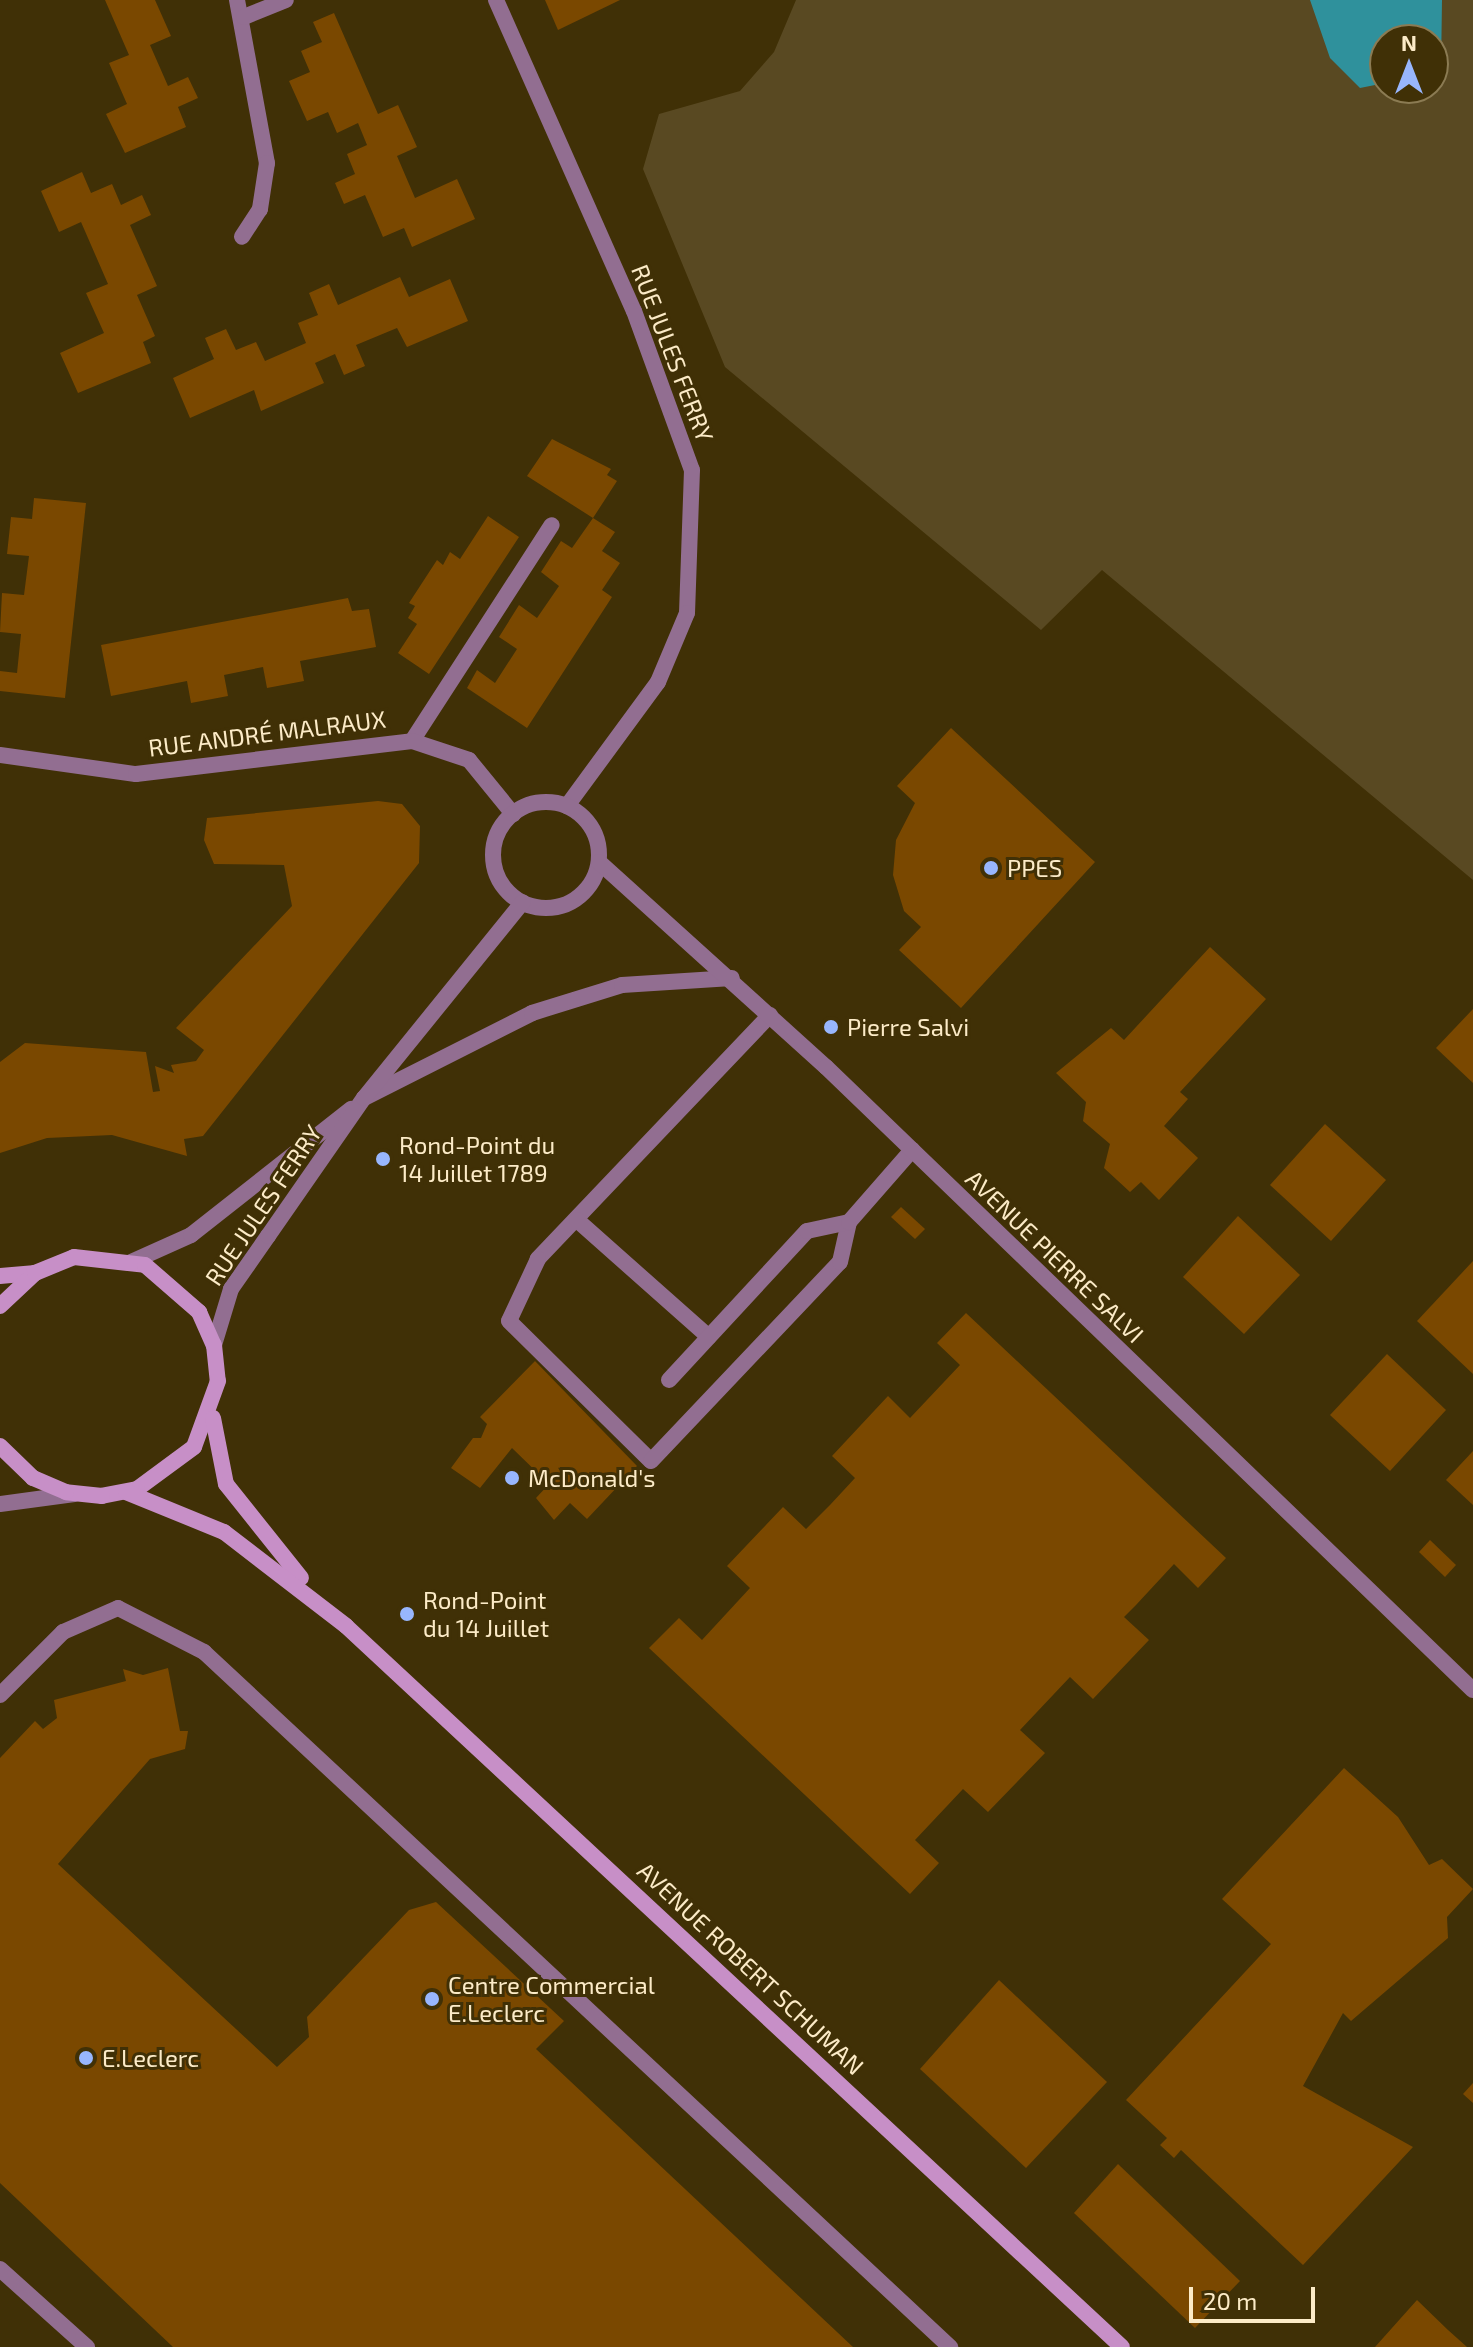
<!DOCTYPE html>
<meta charset="utf-8">
<style>
body{margin:0}
#map{position:relative;width:1473px;height:2347px;overflow:hidden;background:#403006;font-family:"Exo 2",sans-serif}
div>[style]{position:absolute}
[style*='--x']{left:calc(var(--x)*1px);top:calc(var(--y)*1px);width:calc(var(--w)*1px);rotate:calc(var(--a)*1deg)}
.green>*{inset:0;background:#594922}
.water>*{inset:0;background:#2f919c}
.building>*{inset:0;background:#7a4800}
.lane>*{height:16px;margin:-8px;padding:0 8px;transform-origin:8px;border-radius:8px;background:#926e91}
.street>*{height:16px;margin:-8px;padding:0 8px;transform-origin:8px;border-radius:8px;background:#926e91}
.street>.ring{margin:-8px;padding:0;box-sizing:content-box;background:none;border:16px solid #926e91;border-radius:50%}
.secondary>*{height:16px;margin:-8px;padding:0 8px;transform-origin:8px;border-radius:8px;background:#c78fc7}
.dots>*{width:22px;height:22px;translate:-50% -50%;box-sizing:border-box;border:4px solid #403006;border-radius:50%}
span{translate:-50% -50%;white-space:nowrap;text-align:center;line-height:1.15;-webkit-text-stroke:6px #403006;paint-order:stroke}
.street-label{font-size:24px;color:#fcebc7}
.poi-label{font-size:24px;color:#fcebc7}
.left{translate:0 -50%;text-align:left}
.north{position:absolute;left:1369px;top:24px;width:80px;height:80px;box-sizing:border-box;background:#403006;border:2px solid #8b7b53;border-radius:50%;rotate:0deg;font-size:22px;font-weight:700;line-height:32px;text-align:center;color:#fcebc7}
.north::after{content:'';display:block;margin:auto;width:28px;height:36px;background:#98b6fd;clip-path:polygon(50% 0,100% 100%,50% 72%,0 100%)}
.scale{position:absolute;left:1189px;top:2287px;width:126px;height:36px;box-sizing:border-box;border:4px solid #fcebc7;border-top:0;padding-left:10px;font-size:24px;line-height:28px;white-space:nowrap;color:#fcebc7;-webkit-text-stroke:6px #403006;paint-order:stroke}
</style>
<div id="map">
<div class="green">
<i style="clip-path:polygon(evenodd,796px 0,1473px 0,1473px 880px,1102px 570px,1041px 630px,725px 367px,643px 169px,659px 114px,740px 91px,774px 52px,796px 0,1385px 40px,1433px 40px,1433px 88px,1385px 88px,1385px 40px)"></i>
</div>
<div class="water">
<i style="clip-path:polygon(1310px 0,1442px 0,1441px 71px,1433px 73px,1433px 40px,1385px 40px,1385px 83px,1360px 88px,1330px 58px)"></i>
</div>
<div class="building">
<i style="clip-path:polygon(105px 0,155px 0,171px 36px,150px 45px,168px 86px,188px 77px,198px 98px,178px 107px,186px 127px,125px 153px,106px 114px,127px 104px,109px 63px,129px 55px)"></i>
<i style="clip-path:polygon(545px 0,620px 0,558px 30px)"></i>
<i style="clip-path:polygon(334px 13px,378px 114px,398px 105px,417px 147px,397px 156px,415px 198px,457px 179px,475px 219px,412px 247px,404px 228px,383px 237px,365px 195px,344px 204px,335px 183px,355px 174px,347px 154px,367px 145px,358px 123px,337px 133px,328px 112px,307px 121px,289px 81px,310px 72px,301px 51px,322px 42px,313px 22px)"></i>
<i style="clip-path:polygon(82px 172px,91px 193px,112px 184px,121px 205px,142px 195px,151px 215px,130px 225px,157px 286px,137px 295px,155px 336px,143px 342px,151px 363px,78px 393px,60px 353px,104px 333px,86px 293px,108px 284px,81px 222px,59px 232px,41px 191px)"></i>
<i style="clip-path:polygon(400px 277px,409px 297px,450px 279px,468px 321px,407px 347px,397px 328px,356px 345px,365px 366px,344px 375px,335px 354px,315px 363px,324px 383px,261px 411px,254px 390px,190px 418px,173px 378px,214px 359px,205px 338px,226px 329px,236px 350px,256px 342px,265px 361px,306px 343px,298px 323px,318px 315px,309px 293px,329px 284px,338px 305px)"></i>
<i style="clip-path:polygon(552px 439px,611px 469px,607px 475px,617px 481px,593px 518px,615px 532px,602px 551px,620px 563px,602px 590px,612px 597px,527px 728px,467px 688px,477px 670px,495px 683px,517px 649px,499px 637px,519px 605px,537px 618px,559px 586px,541px 572px,561px 541px,572px 548px,593px 518px,527px 476px)"></i>
<i style="clip-path:polygon(34px 498px,86px 503px,65px 698px,0 691px,0 671px,17px 673px,21px 634px,0 632px,2px 593px,24px 595px,29px 556px,7px 554px,11px 517px,32px 519px)"></i>
<i style="clip-path:polygon(488px 516px,519px 537px,429px 674px,398px 653px,417px 624px,408px 618px,415px 606px,409px 603px,437px 560px,443px 565px,450px 552px,460px 559px)"></i>
<i style="clip-path:polygon(348px 598px,352px 611px,369px 609px,376px 647px,300px 661px,304px 681px,267px 688px,263px 667px,224px 675px,228px 696px,191px 703px,187px 681px,111px 696px,101px 645px)"></i>
<i style="clip-path:polygon(951px 728px,1095px 862px,961px 1008px,899px 950px,921px 927px,904px 911px,893px 875px,896px 840px,915px 803px,897px 786px)"></i>
<i style="clip-path:polygon(378px 801px,402px 804px,420px 826px,419px 863px,203px 1136px,184px 1139px,187px 1156px,112px 1135px,47px 1138px,0 1153px,0 1062px,25px 1043px,146px 1052px,153px 1092px,160px 1091px,155px 1066px,174px 1073px,171px 1065px,196px 1061px,204px 1050px,176px 1028px,292px 906px,284px 865px,214px 864px,204px 840px,207px 818px)"></i>
<i style="clip-path:polygon(1210px 947px,1266px 999px,1180px 1092px,1188px 1099px,1164px 1126px,1198px 1158px,1159px 1200px,1141px 1182px,1130px 1192px,1104px 1168px,1110px 1144px,1083px 1121px,1086px 1102px,1056px 1073px,1111px 1028px,1124px 1040px)"></i>
<i style="clip-path:polygon(1473px 1009px,1473px 1083px,1436px 1048px)"></i>
<i style="clip-path:polygon(1325px 1124px,1386px 1180px,1331px 1241px,1270px 1185px)"></i>
<i style="clip-path:polygon(901px 1207px,925px 1229px,915px 1239px,891px 1217px)"></i>
<i style="clip-path:polygon(1238px 1216px,1300px 1275px,1244px 1334px,1183px 1277px)"></i>
<i style="clip-path:polygon(1473px 1261px,1473px 1374px,1417px 1321px)"></i>
<i style="clip-path:polygon(966px 1313px,1226px 1558px,1198px 1588px,1174px 1564px,1136px 1605px,1124px 1617px,1149px 1640px,1093px 1699px,1070px 1677px,1020px 1730px,1045px 1753px,988px 1812px,963px 1789px,915px 1840px,939px 1863px,910px 1894px,649px 1648px,679px 1618px,702px 1640px,750px 1588px,727px 1566px,783px 1507px,806px 1529px,830px 1505px,855px 1478px,832px 1456px,888px 1396px,910px 1418px,960px 1365px,937px 1343px)"></i>
<i style="clip-path:polygon(1387px 1354px,1446px 1410px,1390px 1471px,1330px 1415px)"></i>
<i style="clip-path:polygon(535px 1361px,637px 1466px,587px 1519px,570px 1503px,554px 1520px,536px 1498px,549px 1484px,512px 1448px,480px 1488px,451px 1468px,473px 1438px,481px 1438px,487px 1424px,480px 1417px)"></i>
<i style="clip-path:polygon(1473px 1451px,1473px 1505px,1446px 1480px)"></i>
<i style="clip-path:polygon(1430px 1540px,1456px 1565px,1445px 1577px,1419px 1552px)"></i>
<i style="clip-path:polygon(168px 1668px,180px 1731px,188px 1731px,185px 1749px,150px 1759px,58px 1864px,277px 2067px,309px 2037px,307px 2017px,409px 1910px,436px 1902px,564px 2021px,536px 2049px,853px 2347px,173px 2347px,0 2183px,0 1758px,35px 1721px,43px 1729px,57px 1718px,54px 1700px,126px 1681px,123px 1669px,143px 1675px)"></i>
<i style="clip-path:polygon(1344px 1768px,1398px 1817px,1429px 1865px,1442px 1859px,1473px 1889px,1447px 1917px,1448px 1938px,1351px 2021px,1343px 2013px,1303px 2086px,1413px 2147px,1303px 2265px,1181px 2150px,1174px 2158px,1160px 2145px,1167px 2138px,1126px 2100px,1271px 1944px,1222px 1899px)"></i>
<i style="clip-path:polygon(999px 1980px,1107px 2082px,1026px 2168px,920px 2069px)"></i>
<i style="clip-path:polygon(1473px 2083px,1473px 2103px,1463px 2094px)"></i>
<i style="clip-path:polygon(1118px 2164px,1240px 2281px,1195px 2328px,1074px 2213px)"></i>
<i style="clip-path:polygon(1417px 2300px,1448px 2330px,1467px 2347px,1375px 2347px)"></i>
</div>
<div class="lane">
<i style="--x:770;--y:1015;--w:337;--a:133.6"></i>
<i style="--x:538;--y:1259;--w:68;--a:115.1"></i>
<i style="--x:509;--y:1321;--w:199;--a:44.6"></i>
<i style="--x:651;--y:1461;--w:274;--a:-46.5"></i>
<i style="--x:840;--y:1262;--w:41;--a:-77.3"></i>
<i style="--x:364;--y:1098;--w:188;--a:-26.8"></i>
<i style="--x:532;--y:1013;--w:94;--a:-17.3"></i>
<i style="--x:622;--y:985;--w:110;--a:-3.6"></i>
<i style="--x:577;--y:1220;--w:176;--a:41.6"></i>
<i style="--x:669;--y:1380;--w:203;--a:-47.2"></i>
<i style="--x:807;--y:1231;--w:43;--a:-12.1"></i>
<i style="--x:849;--y:1222;--w:96;--a:-48.8"></i>
<i style="--x:0;--y:1695;--w:89;--a:-45"></i>
<i style="--x:63;--y:1632;--w:60;--a:-23.6"></i>
<i style="--x:118;--y:1608;--w:97;--a:27.1"></i>
<i style="--x:204;--y:1652;--w:1020;--a:42.97"></i>
<i style="--x:0;--y:2269;--w:117;--a:41.9"></i>
</div>
<div class="street">
<i style="--x:237;--y:0;--w:166;--a:79.6"></i>
<i style="--x:267;--y:163;--w:47;--a:98.7"></i>
<i style="--x:260;--y:209;--w:33;--a:123"></i>
<i style="--x:496;--y:0;--w:340;--a:66.1"></i>
<i style="--x:634;--y:311;--w:169;--a:70"></i>
<i style="--x:692;--y:470;--w:143;--a:92"></i>
<i style="--x:687;--y:613;--w:75;--a:112.8"></i>
<i style="--x:658;--y:682;--w:154;--a:126.3"></i>
<i style="--x:244;--y:17;--w:45;--a:-22"></i>
<i style="--x:412;--y:741;--w:257;--a:-57.1"></i>
<i style="--x:0;--y:755;--w:137;--a:8"></i>
<i style="--x:136;--y:774;--w:278;--a:-6.8"></i>
<i style="--x:412;--y:741;--w:60;--a:18.4"></i>
<i style="--x:469;--y:760;--w:70;--a:50.8"></i>
<i class="ring" style="left:493px;top:802px;width:90px;height:90px"></i>
<i style="--x:599;--y:862;--w:306;--a:42.1"></i>
<i style="--x:826;--y:1067;--w:898;--a:43.92"></i>
<i style="--x:131;--y:1262;--w:66;--a:-24.2"></i>
<i style="--x:191;--y:1235;--w:204;--a:-38.2"></i>
<i style="--x:214;--y:1345;--w:59;--a:-73.1"></i>
<i style="--x:231;--y:1289;--w:65;--a:-55.1"></i>
<i style="--x:268;--y:1236;--w:168;--a:-55.2"></i>
<i style="--x:364;--y:1098;--w:252;--a:-51"></i>
<i style="--x:0;--y:1504;--w:75;--a:-7.7"></i>
</div>
<div class="secondary">
<i style="--x:0;--y:1276;--w:33;--a:-5"></i>
<i style="--x:0;--y:1306;--w:48;--a:-43.3"></i>
<i style="--x:35;--y:1273;--w:42;--a:-22.3"></i>
<i style="--x:74;--y:1257;--w:71;--a:6.4"></i>
<i style="--x:145;--y:1265;--w:72;--a:41"></i>
<i style="--x:199;--y:1312;--w:36;--a:66"></i>
<i style="--x:214;--y:1345;--w:36;--a:84"></i>
<i style="--x:218;--y:1381;--w:70;--a:110"></i>
<i style="--x:194;--y:1447;--w:71;--a:143.6"></i>
<i style="--x:137;--y:1489;--w:36;--a:169"></i>
<i style="--x:102;--y:1496;--w:36;--a:-174"></i>
<i style="--x:66;--y:1492;--w:36;--a:-157"></i>
<i style="--x:33;--y:1478;--w:46;--a:-135.9"></i>
<i style="--x:213;--y:1418;--w:67;--a:78.9"></i>
<i style="--x:226;--y:1484;--w:120;--a:51.4"></i>
<i style="--x:126;--y:1492;--w:106;--a:22.2"></i>
<i style="--x:224;--y:1532;--w:154;--a:37.6"></i>
<i style="--x:346;--y:1626;--w:1059;--a:42.9"></i>
</div>
<div class="dots">
<i style="left:991px;top:868px;background:#98b6fd"></i>
<i style="left:831px;top:1027px;background:#98b6fd"></i>
<i style="left:383px;top:1159px;background:#98b6fd"></i>
<i style="left:512px;top:1478px;background:#98b6fd"></i>
<i style="left:407px;top:1614px;background:#98b6fd"></i>
<i style="left:432px;top:1999px;background:#98b6fd"></i>
<i style="left:86px;top:2058px;background:#98b6fd"></i>
</div>
<div class="street-label">
<span style="left:673px;top:353px;rotate:69deg">RUE JULES FERRY</span>
<span style="left:267px;top:733px;rotate:-7deg">RUE ANDRÉ MALRAUX</span>
<span style="left:263px;top:1205px;rotate:-56deg">RUE JULES FERRY</span>
<span style="left:1055px;top:1256px;rotate:44deg">AVENUE PIERRE SALVI</span>
<span style="left:751px;top:1968px;rotate:43deg">AVENUE ROBERT SCHUMAN</span>
</div>
<div class="poi-label">
<span class="left" style="left:1007px;top:868px">PPES</span>
<span class="left" style="left:847px;top:1027px">Pierre Salvi</span>
<span class="left" style="left:399px;top:1159px">Rond-Point du<br>14 Juillet 1789</span>
<span class="left" style="left:528px;top:1478px">McDonald's</span>
<span class="left" style="left:423px;top:1614px">Rond-Point<br>du 14 Juillet</span>
<span class="left" style="left:448px;top:1999px">Centre Commercial<br>E.Leclerc</span>
<span class="left" style="left:102px;top:2058px">E.Leclerc</span>
</div>
<div class="north">N</div>
<div class="scale">20 m</div>
</div>
